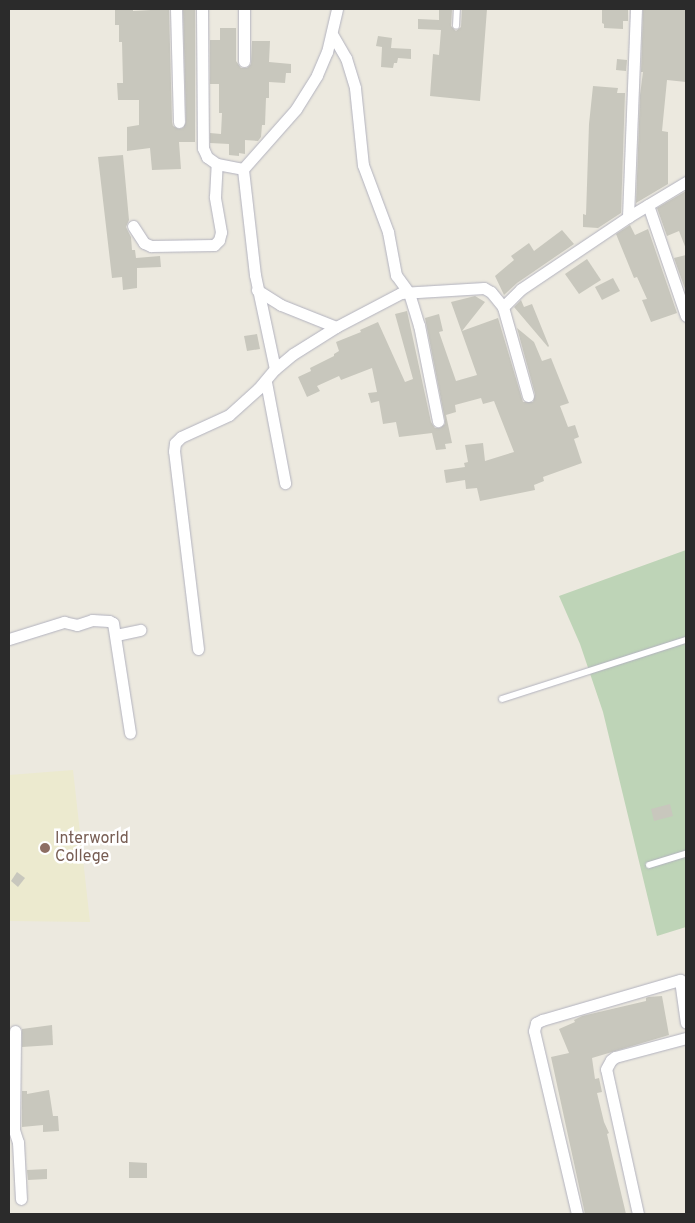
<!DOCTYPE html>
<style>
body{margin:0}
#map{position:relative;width:695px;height:1223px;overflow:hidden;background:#ece9df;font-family:Overpass,sans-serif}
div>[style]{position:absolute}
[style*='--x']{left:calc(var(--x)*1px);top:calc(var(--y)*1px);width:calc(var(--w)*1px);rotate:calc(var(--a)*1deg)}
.education>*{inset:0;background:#eceacf}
.cemetery>*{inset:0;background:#bed4b7}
.building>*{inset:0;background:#c8c7bd}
.roads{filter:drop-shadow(0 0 1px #b2b2be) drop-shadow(0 0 1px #b2b2be)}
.service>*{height:5.5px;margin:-2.75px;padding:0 2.75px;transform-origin:2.75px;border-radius:2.75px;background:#fff}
.minor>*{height:11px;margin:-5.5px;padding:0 5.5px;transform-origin:5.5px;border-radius:5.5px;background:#fff}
.dots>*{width:14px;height:14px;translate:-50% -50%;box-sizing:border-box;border:2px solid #fff;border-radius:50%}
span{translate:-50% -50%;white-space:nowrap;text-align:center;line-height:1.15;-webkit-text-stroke:5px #fff;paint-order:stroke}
.education-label{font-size:16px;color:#785e54}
.left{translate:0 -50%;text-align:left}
.frame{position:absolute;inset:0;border:10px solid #2b2b2b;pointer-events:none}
</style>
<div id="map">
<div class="education">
<i style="clip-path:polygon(73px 770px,90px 922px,9px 921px,9px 775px)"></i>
</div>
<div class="cemetery">
<i style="clip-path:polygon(686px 550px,686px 927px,657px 936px,603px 712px,580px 644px,559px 596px)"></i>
</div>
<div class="building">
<i style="clip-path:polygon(115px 9px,133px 9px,133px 11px,169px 9px,172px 122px,173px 126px,179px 129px,183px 128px,186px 122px,183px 9px,195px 9px,195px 142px,179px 142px,181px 169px,152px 170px,150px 148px,127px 151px,127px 127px,139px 125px,139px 100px,118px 100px,117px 83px,123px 83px,122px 42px,119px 42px,119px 25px,115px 25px)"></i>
<i style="clip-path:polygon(439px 9px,452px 9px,451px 26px,456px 31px,461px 27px,462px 9px,487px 9px,480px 101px,430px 96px,433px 54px,439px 55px,441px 30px,418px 29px,418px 19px,439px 20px)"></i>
<i style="clip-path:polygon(602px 9px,628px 9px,628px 21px,623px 21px,623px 29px,604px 28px,604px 24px,602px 23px)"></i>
<i style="clip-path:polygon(643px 9px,686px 9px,686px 82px,667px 80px,662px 131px,668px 132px,668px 184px,636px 203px,640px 95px,643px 72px,641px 72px)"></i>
<i style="clip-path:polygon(220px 28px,236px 28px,236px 61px,241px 68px,247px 68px,251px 64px,252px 41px,270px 41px,269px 62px,291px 64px,291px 73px,286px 73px,285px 83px,269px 82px,269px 98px,266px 98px,265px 125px,262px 125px,261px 137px,258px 141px,245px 140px,245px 154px,239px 153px,239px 156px,229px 155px,229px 144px,210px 143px,210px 133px,221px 134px,222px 113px,219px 113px,219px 84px,210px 84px,210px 40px,220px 40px)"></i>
<i style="clip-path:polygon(378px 36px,392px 38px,391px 48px,411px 49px,411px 59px,398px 58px,397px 63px,394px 63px,393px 68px,381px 67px,382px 47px,376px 46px)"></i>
<i style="clip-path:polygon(617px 59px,627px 60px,626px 71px,616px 70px)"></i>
<i style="clip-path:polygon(593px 86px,618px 88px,617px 93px,625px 93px,621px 213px,598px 228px,583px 227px,583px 214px,586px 215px,589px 124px)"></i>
<i style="clip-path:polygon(123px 155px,129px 220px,126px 227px,131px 237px,132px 250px,135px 250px,136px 258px,160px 256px,161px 267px,137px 268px,137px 288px,123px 290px,122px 277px,112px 278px,98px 157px)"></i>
<i style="clip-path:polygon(686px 191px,686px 249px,679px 231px,667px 236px,657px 208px)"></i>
<i style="clip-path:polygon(630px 225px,635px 235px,648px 229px,677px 313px,651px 322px,642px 300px,647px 299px,637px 277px,634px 278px,616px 234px)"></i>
<i style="clip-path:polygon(562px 230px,574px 244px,517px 283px,504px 295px,495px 276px,514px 260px,511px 256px,529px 243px,534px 251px)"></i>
<i style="clip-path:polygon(686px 255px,686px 289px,685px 289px,674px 258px)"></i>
<i style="clip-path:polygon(587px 259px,601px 280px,579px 294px,565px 274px)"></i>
<i style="clip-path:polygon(613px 278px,620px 291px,602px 300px,595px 287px)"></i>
<i style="clip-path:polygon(475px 296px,485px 302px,462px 331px,498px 318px,523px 402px,533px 402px,535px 394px,517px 328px,534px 342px,542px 361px,551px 358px,569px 403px,560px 406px,568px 427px,575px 425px,579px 437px,574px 439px,582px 463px,543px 477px,544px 481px,534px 485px,535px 490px,480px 501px,477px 488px,466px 489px,465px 480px,446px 483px,444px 470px,465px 467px,464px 463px,468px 462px,465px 445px,483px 443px,485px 461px,514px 452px,494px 401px,483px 404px,481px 398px,455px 405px,456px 412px,446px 415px,452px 443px,445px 444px,446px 449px,436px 450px,432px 433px,399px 437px,396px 422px,383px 424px,379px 401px,371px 403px,368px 393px,377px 392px,372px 368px,341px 380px,339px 376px,317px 386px,320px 391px,307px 397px,298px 377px,311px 371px,310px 368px,334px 356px,334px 354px,339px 351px,336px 342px,361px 332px,360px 330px,378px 322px,405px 382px,413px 379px,395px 314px,407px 311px,431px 422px,435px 428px,440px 428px,445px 424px,445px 420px,425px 318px,439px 314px,443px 331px,439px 332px,456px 381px,477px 375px,451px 302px)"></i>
<i style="clip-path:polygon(521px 300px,524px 307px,532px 304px,549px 346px,548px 347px,514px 307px)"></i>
<i style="clip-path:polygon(257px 334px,260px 349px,247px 351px,244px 336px)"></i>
<i style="clip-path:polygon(670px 804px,673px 816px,654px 821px,651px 809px)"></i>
<i style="clip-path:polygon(17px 872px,25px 878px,18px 887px,11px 881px)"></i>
<i style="clip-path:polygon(662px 996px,669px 1035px,592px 1058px,595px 1079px,599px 1078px,602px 1092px,597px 1093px,604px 1122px,609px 1133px,607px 1134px,626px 1214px,585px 1214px,551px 1057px,569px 1053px,559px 1029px,575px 1022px,574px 1020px,582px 1016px,646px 1001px,646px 998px,648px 997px)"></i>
<i style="clip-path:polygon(52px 1025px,53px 1045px,22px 1047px,22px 1029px)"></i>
<i style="clip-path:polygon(49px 1090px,53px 1116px,58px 1116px,59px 1131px,43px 1132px,43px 1125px,22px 1127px,22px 1091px,27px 1091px,27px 1094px)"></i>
<i style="clip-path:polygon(129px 1162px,147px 1163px,147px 1178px,129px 1178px)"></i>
<i style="clip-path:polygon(47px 1169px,47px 1179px,28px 1180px,27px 1170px)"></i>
</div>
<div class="roads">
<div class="service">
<i style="--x:456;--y:26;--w:17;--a:-87"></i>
<i style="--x:502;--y:699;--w:193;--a:-17.8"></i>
<i style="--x:649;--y:865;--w:39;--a:-17"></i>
</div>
<div class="minor">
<i style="--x:176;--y:9;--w:113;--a:88.5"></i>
<i style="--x:202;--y:9;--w:139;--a:89.6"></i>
<i style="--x:203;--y:148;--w:10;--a:66"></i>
<i style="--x:207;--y:157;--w:12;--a:35"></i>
<i style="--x:217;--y:164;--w:26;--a:11"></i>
<i style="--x:244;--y:9;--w:52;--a:90"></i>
<i style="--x:332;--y:34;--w:28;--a:60"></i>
<i style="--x:346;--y:58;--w:31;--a:73"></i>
<i style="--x:355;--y:88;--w:77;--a:84.1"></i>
<i style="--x:363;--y:165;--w:72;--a:69.5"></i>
<i style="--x:388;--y:232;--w:44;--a:79.5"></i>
<i style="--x:396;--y:275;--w:22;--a:54"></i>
<i style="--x:409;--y:293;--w:34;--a:73"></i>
<i style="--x:419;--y:325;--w:98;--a:78.8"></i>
<i style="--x:648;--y:205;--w:117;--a:71.1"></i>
<i style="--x:628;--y:217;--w:68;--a:-31.1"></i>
<i style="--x:133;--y:226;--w:20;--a:57"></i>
<i style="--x:144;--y:243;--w:8;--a:23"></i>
<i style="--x:151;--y:246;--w:63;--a:-0.9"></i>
<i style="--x:214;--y:245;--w:7;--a:-45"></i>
<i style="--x:219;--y:240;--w:8;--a:-76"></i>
<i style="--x:221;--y:232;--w:36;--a:-100"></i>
<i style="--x:215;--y:197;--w:33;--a:-87"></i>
<i style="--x:257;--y:290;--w:28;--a:32"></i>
<i style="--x:281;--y:305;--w:59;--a:21.8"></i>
<i style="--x:275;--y:369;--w:96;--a:-102"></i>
<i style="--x:255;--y:275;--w:107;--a:-96.5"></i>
<i style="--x:243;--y:169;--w:80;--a:-48.5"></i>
<i style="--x:296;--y:109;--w:40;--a:-58"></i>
<i style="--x:317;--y:75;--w:25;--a:-67"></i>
<i style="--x:327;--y:52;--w:44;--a:-76.9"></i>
<i style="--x:266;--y:382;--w:103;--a:79.3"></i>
<i style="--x:528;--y:396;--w:92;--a:-105.7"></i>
<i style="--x:503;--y:307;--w:25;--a:-45"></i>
<i style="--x:521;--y:289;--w:129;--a:-33.9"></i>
<i style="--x:628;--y:217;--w:208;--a:-87.8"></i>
<i style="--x:116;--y:635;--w:25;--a:-12"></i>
<i style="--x:9;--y:639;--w:58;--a:-17.2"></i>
<i style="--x:64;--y:622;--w:13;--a:13"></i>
<i style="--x:77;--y:625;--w:16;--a:-18"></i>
<i style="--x:92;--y:620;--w:17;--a:3"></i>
<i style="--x:109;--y:621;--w:4;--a:27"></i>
<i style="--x:113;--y:623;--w:111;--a:81.2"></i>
<i style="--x:198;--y:649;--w:199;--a:-96.9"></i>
<i style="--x:174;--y:451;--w:8;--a:-83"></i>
<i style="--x:175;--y:443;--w:8;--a:-45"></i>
<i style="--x:181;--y:437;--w:53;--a:-24.6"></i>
<i style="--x:229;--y:415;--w:39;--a:-42"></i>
<i style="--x:258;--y:389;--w:26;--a:-50"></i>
<i style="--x:275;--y:369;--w:23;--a:-40"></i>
<i style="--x:293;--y:354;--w:51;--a:-32.1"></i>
<i style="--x:336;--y:327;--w:73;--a:-27.6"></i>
<i style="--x:401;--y:293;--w:83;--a:-3.4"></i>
<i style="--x:484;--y:288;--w:8;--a:30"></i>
<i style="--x:491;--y:292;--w:19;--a:51"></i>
<i style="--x:9;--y:1127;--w:6;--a:31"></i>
<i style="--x:14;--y:1130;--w:13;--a:72"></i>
<i style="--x:18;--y:1142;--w:57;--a:87"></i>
<i style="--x:14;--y:1130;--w:99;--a:-89.4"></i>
<i style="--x:577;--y:1214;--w:188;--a:-103.2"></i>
<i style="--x:534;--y:1031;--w:8;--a:-76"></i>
<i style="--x:536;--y:1023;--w:7;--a:-27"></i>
<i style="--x:542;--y:1020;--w:144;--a:-16.2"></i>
<i style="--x:680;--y:980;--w:43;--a:82.1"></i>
<i style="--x:638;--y:1214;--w:148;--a:-102.4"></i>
<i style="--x:606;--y:1069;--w:10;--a:-61"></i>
<i style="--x:611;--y:1060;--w:5;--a:-37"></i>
<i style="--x:615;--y:1057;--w:73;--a:-15"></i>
</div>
</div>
<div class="dots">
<i style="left:45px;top:848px;background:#8d6e63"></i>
</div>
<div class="education-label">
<span class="left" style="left:55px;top:848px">Interworld<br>College</span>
</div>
<div class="frame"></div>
</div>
